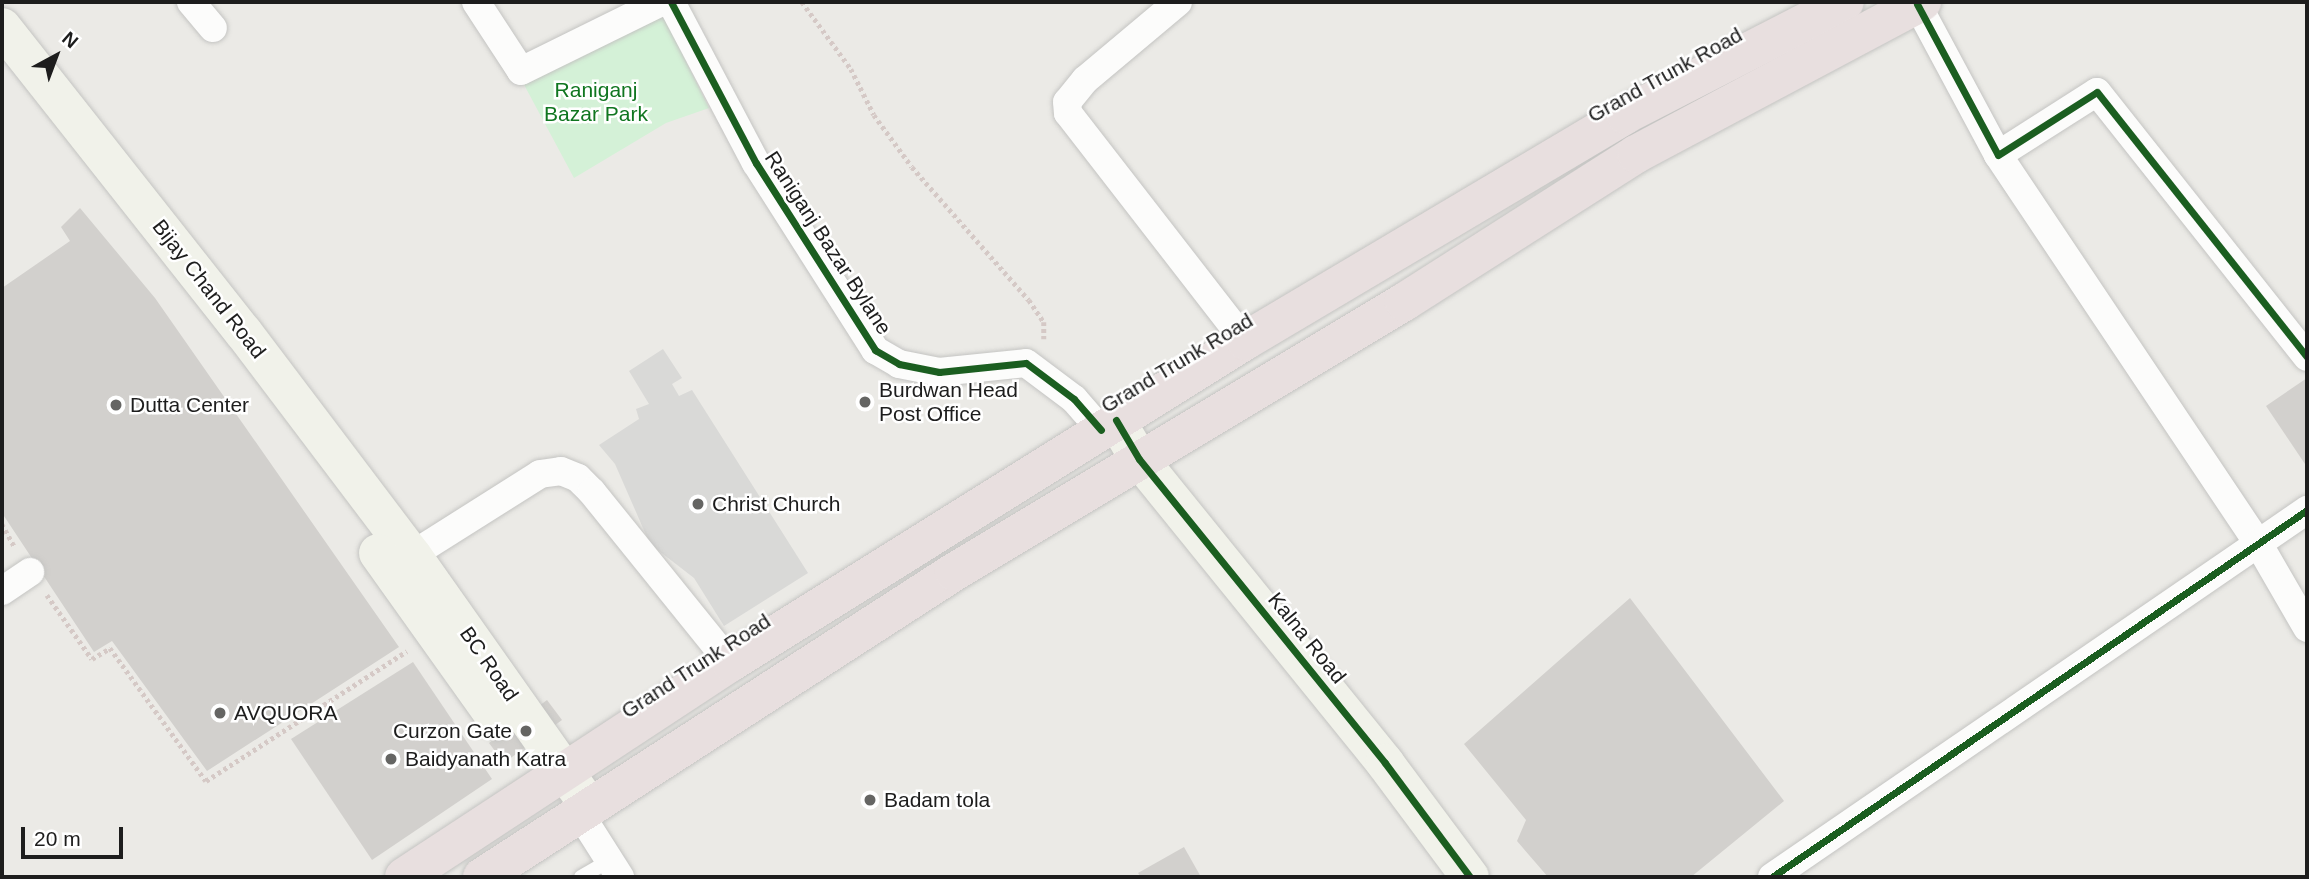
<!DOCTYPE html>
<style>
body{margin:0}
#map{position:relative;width:2309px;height:879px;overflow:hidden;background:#ebeae6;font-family:Helvetica,sans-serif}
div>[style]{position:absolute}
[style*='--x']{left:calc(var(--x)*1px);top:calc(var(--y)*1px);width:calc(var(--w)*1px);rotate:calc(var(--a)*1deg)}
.religious>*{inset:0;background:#d9d9d7}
.park>*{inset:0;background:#d4f1d7}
.building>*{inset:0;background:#d2d0cd}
.path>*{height:4.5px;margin-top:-2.25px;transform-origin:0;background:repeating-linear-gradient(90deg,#d5c9c6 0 3.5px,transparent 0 7px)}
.roads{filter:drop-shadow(0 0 2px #c4c4c2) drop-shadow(0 0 2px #c4c4c2)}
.lane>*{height:14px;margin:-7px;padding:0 7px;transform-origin:7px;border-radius:7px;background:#fcfcfb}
.street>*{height:28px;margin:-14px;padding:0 14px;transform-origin:14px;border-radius:14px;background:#fcfcfb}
.secondary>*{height:38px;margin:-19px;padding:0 19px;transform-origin:19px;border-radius:19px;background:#f1f2ea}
.highway>*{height:38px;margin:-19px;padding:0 19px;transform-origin:19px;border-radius:19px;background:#e8dfdf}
.cycleway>*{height:7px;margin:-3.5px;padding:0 3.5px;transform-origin:3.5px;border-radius:3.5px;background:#1b5e20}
.dots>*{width:19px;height:19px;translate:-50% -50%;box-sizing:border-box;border:4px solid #fff;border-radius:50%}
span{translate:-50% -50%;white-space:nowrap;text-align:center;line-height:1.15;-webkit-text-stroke:5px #fff;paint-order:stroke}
.street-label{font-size:21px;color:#1d1d1d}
.park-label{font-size:21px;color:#107620}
.poi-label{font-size:21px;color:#1d1d1d}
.left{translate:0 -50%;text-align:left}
.right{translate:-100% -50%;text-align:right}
.frame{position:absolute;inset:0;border:4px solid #1d1d1d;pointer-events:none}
.north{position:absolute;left:21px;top:21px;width:70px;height:70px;-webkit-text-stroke:5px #fff;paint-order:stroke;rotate:41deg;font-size:19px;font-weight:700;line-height:28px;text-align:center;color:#1d1d1d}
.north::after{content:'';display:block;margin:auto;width:24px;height:32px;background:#1d1d1d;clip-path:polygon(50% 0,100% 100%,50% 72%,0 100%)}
.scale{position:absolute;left:21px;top:827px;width:102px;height:32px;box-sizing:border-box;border:4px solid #1d1d1d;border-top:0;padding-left:9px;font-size:21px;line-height:24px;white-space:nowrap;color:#1d1d1d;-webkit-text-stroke:5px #fff;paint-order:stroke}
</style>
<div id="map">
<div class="religious">
<i style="clip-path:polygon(663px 349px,682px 378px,672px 384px,679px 396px,692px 390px,808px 573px,724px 626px,694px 578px,650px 544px,615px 464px,599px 445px,639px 419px,636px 409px,649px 404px,629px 371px)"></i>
</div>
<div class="park">
<i style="clip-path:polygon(661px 11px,709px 108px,666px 123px,574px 178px,521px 79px)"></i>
</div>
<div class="building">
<i style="clip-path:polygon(80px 208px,155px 298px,399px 647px,207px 771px,112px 641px,94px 652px,2px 513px,2px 288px,70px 241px,61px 227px)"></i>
<i style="clip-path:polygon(2307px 378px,2307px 467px,2266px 406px)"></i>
<i style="clip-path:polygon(1630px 598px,1784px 801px,1691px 877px,1548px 877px,1517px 841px,1526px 820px,1464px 744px)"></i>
<i style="clip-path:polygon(413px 662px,492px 779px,372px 860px,291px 739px)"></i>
<i style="clip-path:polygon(547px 700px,562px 720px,504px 763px,489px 743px)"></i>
<i style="clip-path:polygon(1184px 847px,1201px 877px,1141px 877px,1138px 873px)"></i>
</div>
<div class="path">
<i style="--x:802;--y:2;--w:83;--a:53.8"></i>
<i style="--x:851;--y:69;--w:51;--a:63.4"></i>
<i style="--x:874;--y:115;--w:64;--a:53.8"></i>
<i style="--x:912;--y:167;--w:177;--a:48.7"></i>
<i style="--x:1029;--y:300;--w:27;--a:56"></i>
<i style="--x:1044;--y:322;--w:17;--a:90"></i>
<i style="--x:2;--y:524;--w:26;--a:61"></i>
<i style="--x:47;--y:595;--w:78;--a:54.9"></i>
<i style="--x:92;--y:659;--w:21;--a:-31"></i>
<i style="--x:110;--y:648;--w:164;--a:54.2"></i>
<i style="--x:206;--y:781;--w:239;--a:-32.9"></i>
</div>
<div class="roads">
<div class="lane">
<i style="--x:581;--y:877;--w:34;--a:-30"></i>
</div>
<div class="street">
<i style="--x:191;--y:2;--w:34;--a:50"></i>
<i style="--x:476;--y:2;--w:82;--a:56.9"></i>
<i style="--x:521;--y:71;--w:156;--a:-26.2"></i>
<i style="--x:671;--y:2;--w:182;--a:62.2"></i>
<i style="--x:756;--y:163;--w:222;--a:57.5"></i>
<i style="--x:875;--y:350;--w:28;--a:30"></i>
<i style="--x:899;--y:364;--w:41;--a:11.3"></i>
<i style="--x:939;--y:372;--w:87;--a:-5.9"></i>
<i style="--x:1026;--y:363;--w:60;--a:36.9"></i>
<i style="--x:1074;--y:399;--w:41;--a:48.9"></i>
<i style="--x:1178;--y:2;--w:121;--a:140"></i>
<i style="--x:1085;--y:80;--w:28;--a:129"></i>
<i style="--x:1067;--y:102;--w:11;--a:85"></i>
<i style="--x:1068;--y:113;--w:289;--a:52.2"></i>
<i style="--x:1917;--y:4;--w:171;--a:61.8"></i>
<i style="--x:1998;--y:155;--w:117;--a:-32.5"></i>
<i style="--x:2097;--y:92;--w:338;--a:51.6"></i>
<i style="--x:1998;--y:155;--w:467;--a:56.2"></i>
<i style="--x:2258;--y:543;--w:98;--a:60"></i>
<i style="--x:412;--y:555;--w:151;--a:-32.3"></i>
<i style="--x:540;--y:474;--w:21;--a:-8"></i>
<i style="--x:561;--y:471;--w:18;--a:22"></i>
<i style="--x:578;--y:478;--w:20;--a:45"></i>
<i style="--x:592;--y:492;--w:220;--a:51.1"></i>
<i style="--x:2;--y:591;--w:34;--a:-34"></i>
<i style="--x:580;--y:814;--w:75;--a:57.6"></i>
<i style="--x:1772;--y:877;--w:649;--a:-34.45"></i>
</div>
<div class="secondary">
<i style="--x:2;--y:27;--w:390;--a:51.7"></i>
<i style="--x:244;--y:333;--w:278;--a:52.9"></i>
<i style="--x:412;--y:555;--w:309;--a:54.8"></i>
<i style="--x:1116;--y:420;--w:45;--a:59.5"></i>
<i style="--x:1139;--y:459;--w:391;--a:51"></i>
<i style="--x:1385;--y:763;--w:142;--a:53.3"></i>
<i style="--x:378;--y:553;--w:206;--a:54.5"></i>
</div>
<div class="highway">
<i style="--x:404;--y:877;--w:390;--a:-33.3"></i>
<i style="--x:730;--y:663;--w:607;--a:-32.02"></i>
<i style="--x:1245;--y:341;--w:442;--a:-30.7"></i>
<i style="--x:1625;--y:115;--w:247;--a:-27.2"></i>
<i style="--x:482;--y:877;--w:562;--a:-32.87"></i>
<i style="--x:954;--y:572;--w:525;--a:-30.96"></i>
<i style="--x:1404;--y:302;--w:275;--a:-32.5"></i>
<i style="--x:1636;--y:154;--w:324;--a:-28"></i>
</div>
</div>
<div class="cycleway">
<i style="--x:671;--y:2;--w:182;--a:62.2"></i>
<i style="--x:756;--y:163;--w:222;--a:57.5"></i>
<i style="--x:875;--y:350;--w:28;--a:30"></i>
<i style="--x:899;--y:364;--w:41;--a:11.3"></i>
<i style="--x:939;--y:372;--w:87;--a:-5.9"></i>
<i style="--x:1026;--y:363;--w:60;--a:36.9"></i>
<i style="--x:1074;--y:399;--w:41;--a:48.9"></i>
<i style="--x:1917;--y:4;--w:171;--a:61.8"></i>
<i style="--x:1998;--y:155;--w:117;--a:-32.5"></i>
<i style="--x:2097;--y:92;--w:338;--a:51.6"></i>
<i style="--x:1116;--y:420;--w:45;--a:59.5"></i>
<i style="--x:1139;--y:459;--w:391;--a:51"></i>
<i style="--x:1385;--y:763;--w:142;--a:53.3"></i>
<i style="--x:1772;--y:877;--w:649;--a:-34.45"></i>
</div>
<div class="dots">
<i style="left:865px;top:402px;background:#656563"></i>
<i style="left:116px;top:405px;background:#656563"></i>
<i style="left:698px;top:504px;background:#656563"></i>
<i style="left:220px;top:713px;background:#656563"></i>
<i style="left:526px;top:731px;background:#656563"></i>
<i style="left:391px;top:759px;background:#656563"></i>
<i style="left:870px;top:800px;background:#656563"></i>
</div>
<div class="street-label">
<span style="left:1665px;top:75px;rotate:-29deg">Grand Trunk Road</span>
<span style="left:828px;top:243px;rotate:57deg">Raniganj Bazar Bylane</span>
<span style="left:209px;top:289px;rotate:52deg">Bijay Chand Road</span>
<span style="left:1177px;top:363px;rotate:-31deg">Grand Trunk Road</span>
<span style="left:1307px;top:638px;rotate:51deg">Kalna Road</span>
<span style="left:489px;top:664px;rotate:55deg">BC Road</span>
<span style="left:696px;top:666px;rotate:-33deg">Grand Trunk Road</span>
</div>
<div class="park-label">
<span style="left:596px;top:102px">Raniganj<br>Bazar Park</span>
</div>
<div class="poi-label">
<span class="left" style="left:879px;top:402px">Burdwan Head<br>Post Office</span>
<span class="left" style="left:130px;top:405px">Dutta Center</span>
<span class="left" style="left:712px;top:504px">Christ Church</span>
<span class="left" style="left:234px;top:713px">AVQUORA</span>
<span class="right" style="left:512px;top:731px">Curzon Gate</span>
<span class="left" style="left:405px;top:759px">Baidyanath Katra</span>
<span class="left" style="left:884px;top:800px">Badam tola</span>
</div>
<div class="frame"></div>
<div class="north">N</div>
<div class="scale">20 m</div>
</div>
